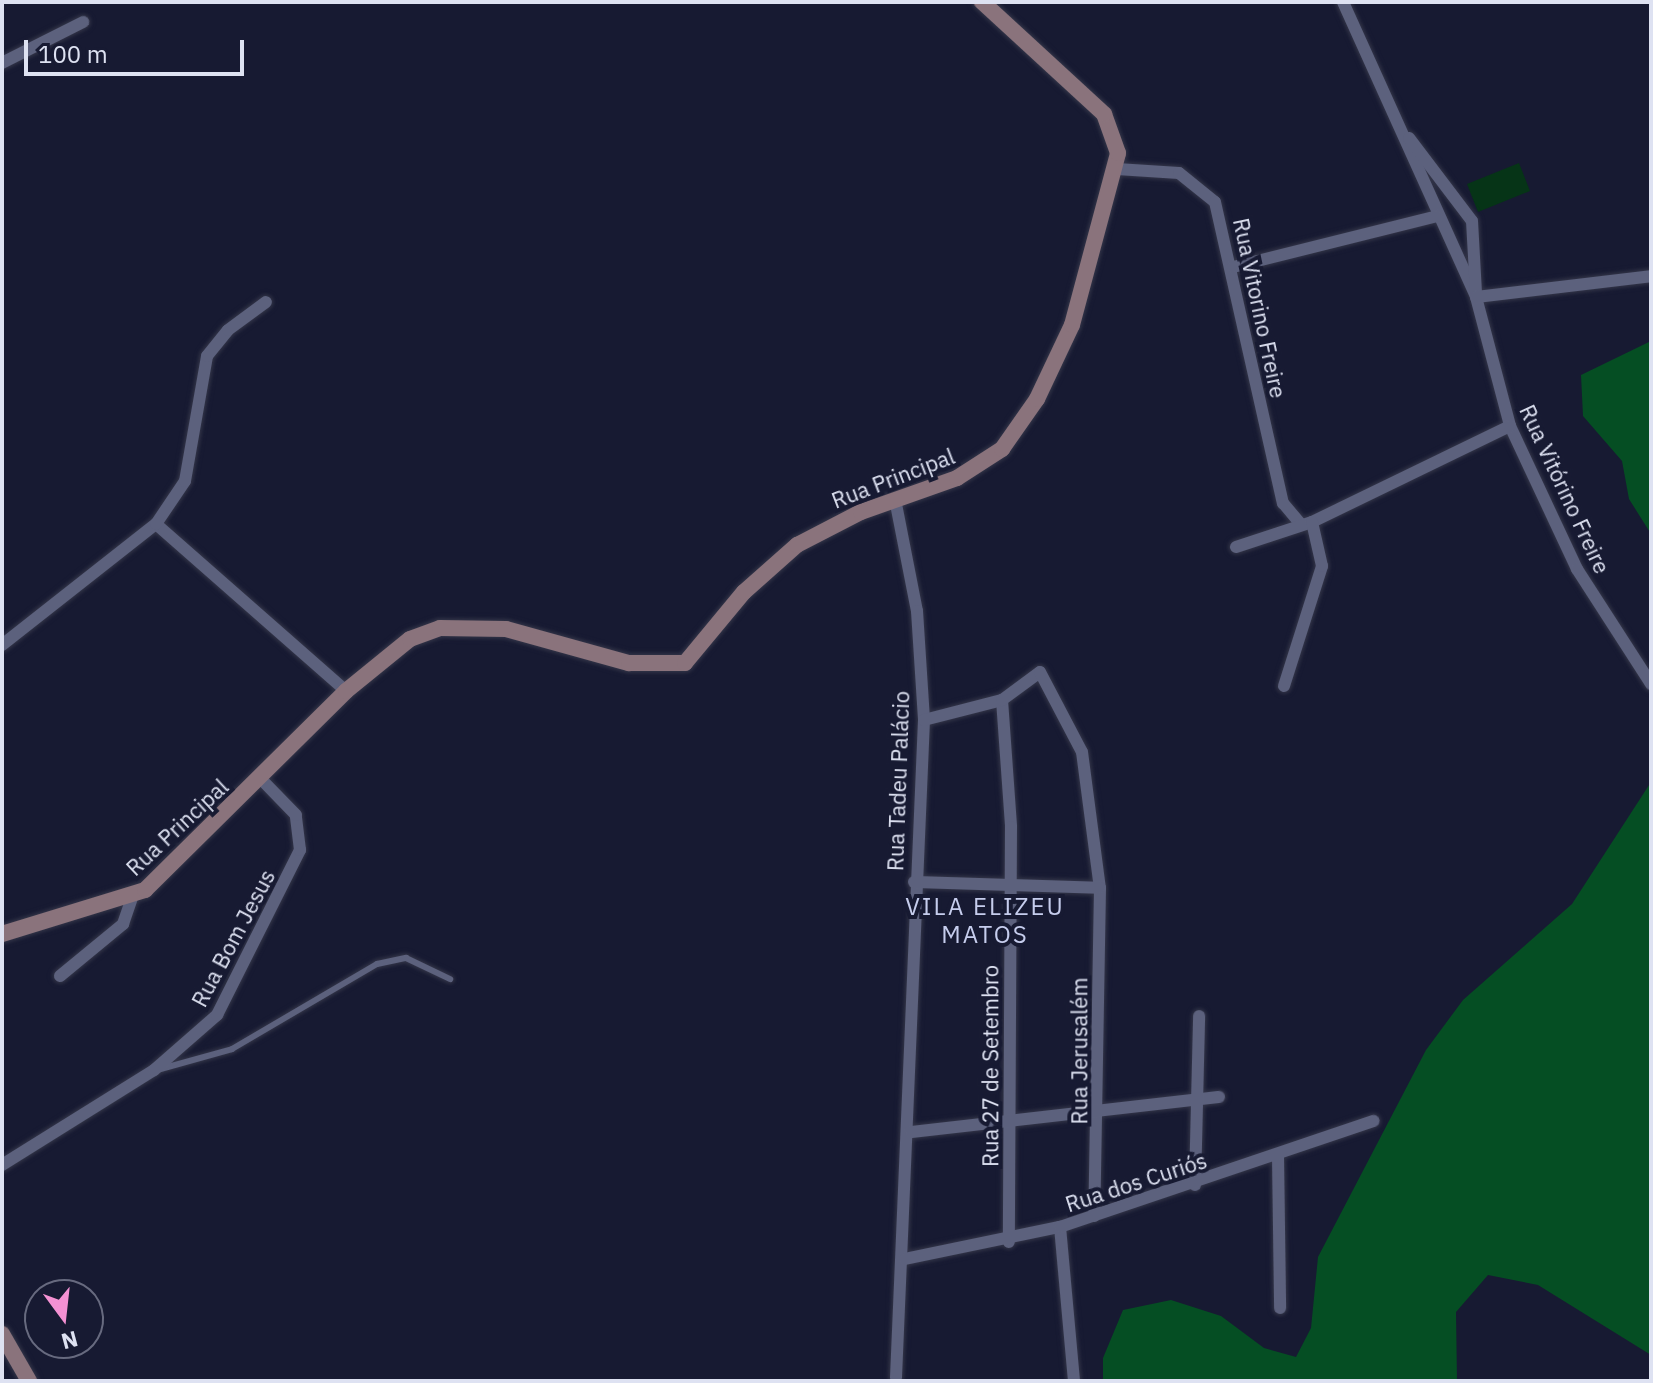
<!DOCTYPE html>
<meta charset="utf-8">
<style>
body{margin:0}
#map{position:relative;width:1653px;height:1383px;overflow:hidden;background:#171a32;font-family:"IBM Plex Sans",sans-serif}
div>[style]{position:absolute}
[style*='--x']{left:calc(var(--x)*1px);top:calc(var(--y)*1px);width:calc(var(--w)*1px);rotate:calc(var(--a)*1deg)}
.green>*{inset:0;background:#063417}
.forest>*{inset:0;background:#054e23}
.roads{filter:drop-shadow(0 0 2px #343649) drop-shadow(0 0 2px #343649)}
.lane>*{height:6px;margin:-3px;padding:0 3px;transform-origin:3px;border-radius:3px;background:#5c617d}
.street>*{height:12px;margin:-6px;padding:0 6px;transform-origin:6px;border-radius:6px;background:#5c617d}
.secondary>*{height:16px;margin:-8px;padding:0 8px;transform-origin:8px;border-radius:8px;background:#8a737c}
span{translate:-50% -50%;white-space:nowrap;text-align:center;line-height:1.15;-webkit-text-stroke:8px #171a32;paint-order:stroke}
.street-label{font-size:22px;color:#dee2f2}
.neighbourhood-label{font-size:24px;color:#c6cded;letter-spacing:2px}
.frame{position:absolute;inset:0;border:4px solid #dee2f2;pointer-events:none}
.north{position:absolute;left:24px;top:1279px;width:80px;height:80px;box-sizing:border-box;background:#171a32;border:2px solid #676a7f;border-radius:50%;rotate:165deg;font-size:22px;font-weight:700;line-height:32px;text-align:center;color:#dee2f2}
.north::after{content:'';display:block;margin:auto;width:28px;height:36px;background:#f491d3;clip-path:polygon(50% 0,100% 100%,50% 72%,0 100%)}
.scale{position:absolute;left:24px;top:40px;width:220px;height:36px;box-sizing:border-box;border:4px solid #dee2f2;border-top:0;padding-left:10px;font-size:24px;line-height:28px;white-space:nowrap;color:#dee2f2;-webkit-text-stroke:6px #171a32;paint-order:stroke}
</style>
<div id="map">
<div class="green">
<i style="clip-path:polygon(1519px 163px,1530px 191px,1478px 212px,1467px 184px)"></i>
</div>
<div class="forest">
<i style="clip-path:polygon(1651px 341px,1651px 534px,1629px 499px,1622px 461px,1583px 416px,1581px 375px)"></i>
<i style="clip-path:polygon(1651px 782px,1651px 1355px,1538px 1285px,1488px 1275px,1456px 1312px,1457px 1381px,1103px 1381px,1103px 1358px,1123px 1310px,1171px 1300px,1221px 1316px,1264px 1348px,1296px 1357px,1311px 1328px,1318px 1257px,1426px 1050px,1463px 1000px,1572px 904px)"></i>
</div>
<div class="roads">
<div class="lane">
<i style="--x:157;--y:1070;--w:78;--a:-15.6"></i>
<i style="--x:232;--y:1049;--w:168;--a:-30.4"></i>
<i style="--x:377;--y:964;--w:30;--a:-12"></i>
<i style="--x:406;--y:958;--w:49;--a:25.5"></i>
</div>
<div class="street">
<i style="--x:1343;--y:2;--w:324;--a:65.7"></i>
<i style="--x:1476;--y:297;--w:133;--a:75.2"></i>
<i style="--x:1510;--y:426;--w:158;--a:64.9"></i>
<i style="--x:1577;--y:569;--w:137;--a:57.2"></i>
<i style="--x:2;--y:63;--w:91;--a:-26.8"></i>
<i style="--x:1409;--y:138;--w:104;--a:52.8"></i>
<i style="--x:1472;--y:221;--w:72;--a:86.8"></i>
<i style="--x:1117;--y:169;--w:62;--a:3.7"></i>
<i style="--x:1179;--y:173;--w:46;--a:38.9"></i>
<i style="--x:1215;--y:202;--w:309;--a:77.3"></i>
<i style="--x:1283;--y:503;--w:26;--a:50"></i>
<i style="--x:1233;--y:267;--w:210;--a:-14"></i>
<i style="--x:1476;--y:297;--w:176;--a:-6.8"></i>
<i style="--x:895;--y:499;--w:114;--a:78.9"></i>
<i style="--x:917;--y:611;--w:109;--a:86.3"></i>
<i style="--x:924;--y:720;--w:658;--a:92.44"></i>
<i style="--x:156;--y:524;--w:253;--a:41.3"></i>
<i style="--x:1236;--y:547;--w:80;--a:-18.2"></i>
<i style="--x:1312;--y:522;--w:220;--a:-25.9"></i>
<i style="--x:2;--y:645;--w:196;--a:-38.2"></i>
<i style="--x:156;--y:524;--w:52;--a:-56"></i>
<i style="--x:185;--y:481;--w:127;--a:-80"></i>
<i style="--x:207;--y:356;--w:33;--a:-51"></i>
<i style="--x:228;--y:330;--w:47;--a:-36.4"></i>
<i style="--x:1284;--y:686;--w:126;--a:-72.4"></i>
<i style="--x:1322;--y:566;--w:45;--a:-102.8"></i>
<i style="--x:1002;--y:700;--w:127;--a:85.9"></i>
<i style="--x:1011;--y:827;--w:415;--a:90.3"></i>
<i style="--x:924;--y:720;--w:81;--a:-14.4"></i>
<i style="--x:1002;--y:700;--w:47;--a:-36.4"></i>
<i style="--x:1040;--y:672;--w:90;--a:62.3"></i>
<i style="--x:1082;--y:752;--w:137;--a:82.5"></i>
<i style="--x:1100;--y:888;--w:328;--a:91"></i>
<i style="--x:914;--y:882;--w:186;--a:1.8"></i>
<i style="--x:60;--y:976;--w:82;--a:-39.5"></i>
<i style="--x:123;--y:924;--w:28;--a:-71"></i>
<i style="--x:911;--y:1132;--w:310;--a:-6.5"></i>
<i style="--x:1278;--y:1156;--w:152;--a:89.2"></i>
<i style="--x:2;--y:1165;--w:179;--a:-32"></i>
<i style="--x:154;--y:1070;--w:84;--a:-41.1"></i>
<i style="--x:217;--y:1015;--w:185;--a:-63.3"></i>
<i style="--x:300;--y:850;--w:35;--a:-97"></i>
<i style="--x:296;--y:815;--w:50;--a:-134.2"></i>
<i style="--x:1195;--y:1185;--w:169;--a:-88.6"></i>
<i style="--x:1060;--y:1227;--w:155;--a:84.8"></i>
<i style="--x:905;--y:1259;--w:158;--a:-11.7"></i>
<i style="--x:1060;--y:1227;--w:331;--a:-18.7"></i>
</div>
<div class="secondary">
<i style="--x:2;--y:934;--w:150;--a:-17.1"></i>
<i style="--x:145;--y:890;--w:283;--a:-44.7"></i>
<i style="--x:346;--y:691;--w:82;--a:-39.1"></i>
<i style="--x:410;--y:639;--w:32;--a:-20"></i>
<i style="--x:440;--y:628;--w:66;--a:0.9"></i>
<i style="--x:506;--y:629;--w:128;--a:15.5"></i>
<i style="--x:629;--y:663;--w:56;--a:0"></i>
<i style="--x:685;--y:663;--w:92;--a:-50.3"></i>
<i style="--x:744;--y:592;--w:71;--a:-41.6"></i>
<i style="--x:797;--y:545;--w:72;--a:-27.3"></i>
<i style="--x:861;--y:512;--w:102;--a:-19.5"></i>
<i style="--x:957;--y:478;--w:54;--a:-32.8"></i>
<i style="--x:1002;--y:449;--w:61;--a:-55"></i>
<i style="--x:1037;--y:399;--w:82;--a:-64.7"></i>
<i style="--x:1072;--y:325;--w:178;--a:-75"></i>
<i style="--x:1118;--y:153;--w:41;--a:-109.7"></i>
<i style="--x:1104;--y:114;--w:166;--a:-137.4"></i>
<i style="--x:2;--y:1334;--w:54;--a:60.1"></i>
</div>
</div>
<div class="street-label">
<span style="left:1260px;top:308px;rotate:78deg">Rua Vitorino Freire</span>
<span style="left:893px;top:478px;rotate:-21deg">Rua Principal</span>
<span style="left:1565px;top:489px;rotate:65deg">Rua Vitórino Freire</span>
<span style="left:898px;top:781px;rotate:-88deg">Rua Tadeu Palácio</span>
<span style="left:177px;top:827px;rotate:-43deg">Rua Principal</span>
<span style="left:233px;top:938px;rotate:-62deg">Rua Bom Jesus</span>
<span style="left:1079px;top:1051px;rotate:-90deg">Rua Jerusalém</span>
<span style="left:990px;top:1066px;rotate:-90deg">Rua 27 de Setembro</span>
<span style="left:1136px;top:1182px;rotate:-18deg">Rua dos Curiós</span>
</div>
<div class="neighbourhood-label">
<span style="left:985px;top:921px">VILA ELIZEU<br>MATOS</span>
</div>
<div class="frame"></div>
<div class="north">N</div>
<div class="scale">100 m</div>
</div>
